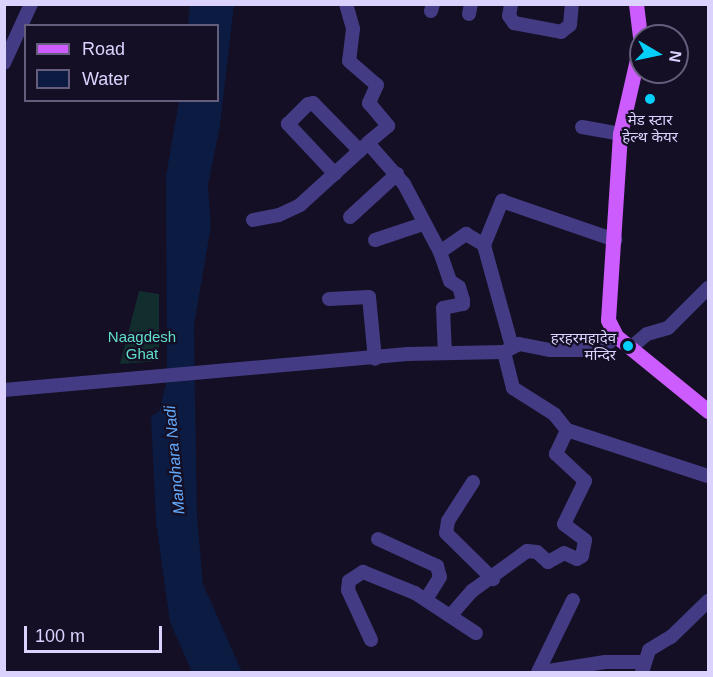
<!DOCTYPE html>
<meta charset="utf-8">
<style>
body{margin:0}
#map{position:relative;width:713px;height:677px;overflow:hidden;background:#140f24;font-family:Helvetica,"Noto Sans Devanagari",sans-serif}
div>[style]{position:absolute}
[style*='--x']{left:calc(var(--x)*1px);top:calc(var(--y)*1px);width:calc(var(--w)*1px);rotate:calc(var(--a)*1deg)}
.green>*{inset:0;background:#122d2e}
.water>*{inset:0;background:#0b1b42}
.minor>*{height:14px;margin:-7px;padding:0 7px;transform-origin:7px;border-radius:7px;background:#433b83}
.major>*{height:15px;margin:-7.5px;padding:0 7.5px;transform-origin:7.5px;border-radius:7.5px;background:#cc5cfd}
.dots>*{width:16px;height:16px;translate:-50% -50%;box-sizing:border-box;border:3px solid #140f24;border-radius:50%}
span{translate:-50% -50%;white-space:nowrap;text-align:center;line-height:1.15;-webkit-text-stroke:4.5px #140f24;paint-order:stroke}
.poi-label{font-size:15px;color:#dbd3fe}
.right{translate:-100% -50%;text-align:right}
.park-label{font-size:15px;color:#60dec8}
.water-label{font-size:16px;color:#63aafd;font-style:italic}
.frame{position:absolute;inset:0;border:6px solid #dbd3fe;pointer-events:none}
.legend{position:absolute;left:24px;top:24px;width:195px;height:78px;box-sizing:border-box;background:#140f24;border:2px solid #645d7b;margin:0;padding:8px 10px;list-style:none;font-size:18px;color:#dbd3fe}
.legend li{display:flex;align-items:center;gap:12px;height:30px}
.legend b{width:30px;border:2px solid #645d7b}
.north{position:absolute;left:629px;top:24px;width:60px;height:60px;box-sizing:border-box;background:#140f24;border:2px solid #645d7b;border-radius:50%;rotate:99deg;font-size:16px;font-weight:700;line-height:24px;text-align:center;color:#dbd3fe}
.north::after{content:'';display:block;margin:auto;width:21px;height:27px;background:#04cffa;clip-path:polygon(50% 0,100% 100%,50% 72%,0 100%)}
.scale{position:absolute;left:24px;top:626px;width:138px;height:27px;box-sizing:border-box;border:3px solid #dbd3fe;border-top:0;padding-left:8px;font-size:18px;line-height:21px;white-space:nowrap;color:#dbd3fe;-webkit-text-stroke:4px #140f24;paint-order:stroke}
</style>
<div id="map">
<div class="green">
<i style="clip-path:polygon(139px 291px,159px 294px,159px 361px,120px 364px)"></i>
</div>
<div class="water">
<i style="clip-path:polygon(190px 5px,234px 5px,220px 125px,208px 185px,211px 226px,194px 325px,195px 394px,197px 517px,203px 584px,242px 672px,192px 672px,170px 622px,156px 522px,151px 416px,159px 412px,167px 380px,166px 176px,179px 101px,218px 100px,218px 26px,188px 25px)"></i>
</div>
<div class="minor">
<i style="--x:346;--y:4;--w:26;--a:74"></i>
<i style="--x:353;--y:29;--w:32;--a:97"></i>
<i style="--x:349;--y:61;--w:37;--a:41"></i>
<i style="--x:377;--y:85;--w:20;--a:114"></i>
<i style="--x:369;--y:103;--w:30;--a:50"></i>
<i style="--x:388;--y:126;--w:26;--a:140"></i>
<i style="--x:368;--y:143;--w:55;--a:48.7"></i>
<i style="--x:404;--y:184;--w:77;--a:62.1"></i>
<i style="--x:440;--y:252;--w:32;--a:-35"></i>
<i style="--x:466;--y:234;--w:21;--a:31"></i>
<i style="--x:511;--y:4;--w:12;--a:99"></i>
<i style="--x:509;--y:16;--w:9;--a:54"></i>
<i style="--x:514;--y:23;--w:48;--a:10.8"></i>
<i style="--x:561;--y:32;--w:11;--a:-38"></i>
<i style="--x:570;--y:25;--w:21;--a:-85"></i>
<i style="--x:431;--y:11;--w:7;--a:-74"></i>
<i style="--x:469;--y:14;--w:10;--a:-79"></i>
<i style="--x:4;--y:63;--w:65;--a:-65.4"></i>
<i style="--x:582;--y:127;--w:39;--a:10"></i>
<i style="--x:335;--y:174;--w:69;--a:-133.2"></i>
<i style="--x:288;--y:124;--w:28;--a:-45"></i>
<i style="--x:308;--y:104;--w:5;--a:-11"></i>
<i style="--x:313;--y:103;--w:67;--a:45.6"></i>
<i style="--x:350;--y:217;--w:64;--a:-42.5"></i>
<i style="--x:253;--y:220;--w:26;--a:-11"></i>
<i style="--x:279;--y:215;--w:23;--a:-25"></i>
<i style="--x:300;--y:205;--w:89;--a:-42.3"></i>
<i style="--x:375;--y:240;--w:51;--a:-18.4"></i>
<i style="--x:440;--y:252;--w:31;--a:71"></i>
<i style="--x:450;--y:281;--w:11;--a:34"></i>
<i style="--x:459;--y:287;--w:14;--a:73"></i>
<i style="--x:463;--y:300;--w:4;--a:90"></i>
<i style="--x:463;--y:304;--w:20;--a:169"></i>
<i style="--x:443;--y:308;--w:45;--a:87.5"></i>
<i style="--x:329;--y:299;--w:40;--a:-2.9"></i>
<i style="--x:369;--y:297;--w:62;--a:84.5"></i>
<i style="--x:633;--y:346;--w:18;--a:-41"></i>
<i style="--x:647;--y:334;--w:22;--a:-16"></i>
<i style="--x:668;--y:328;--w:57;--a:-45"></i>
<i style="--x:512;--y:347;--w:106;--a:-105.4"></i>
<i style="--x:484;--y:245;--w:48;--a:-67.8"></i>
<i style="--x:502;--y:201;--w:120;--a:19"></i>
<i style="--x:504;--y:352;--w:37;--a:76"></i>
<i style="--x:513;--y:388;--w:49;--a:32.4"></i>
<i style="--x:554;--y:414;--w:21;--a:51"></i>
<i style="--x:567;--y:430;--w:148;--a:18.1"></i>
<i style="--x:4;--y:390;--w:405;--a:-5.1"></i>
<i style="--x:407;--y:354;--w:97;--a:-1.2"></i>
<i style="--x:504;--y:352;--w:17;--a:-28"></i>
<i style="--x:519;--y:344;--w:32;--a:11"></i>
<i style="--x:550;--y:350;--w:50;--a:0"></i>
<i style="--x:600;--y:350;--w:21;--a:-41"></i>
<i style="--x:473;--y:482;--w:46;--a:122.7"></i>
<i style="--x:448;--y:521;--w:12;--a:99"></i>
<i style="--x:446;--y:533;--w:66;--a:44.4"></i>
<i style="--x:378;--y:539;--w:65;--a:24.6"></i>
<i style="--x:437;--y:566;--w:11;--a:75"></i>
<i style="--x:440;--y:577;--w:26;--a:122"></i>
<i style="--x:451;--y:615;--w:32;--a:-49"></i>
<i style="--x:472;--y:591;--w:68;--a:-36"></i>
<i style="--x:527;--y:551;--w:10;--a:6"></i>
<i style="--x:537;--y:552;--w:15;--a:42"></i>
<i style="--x:548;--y:562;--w:18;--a:-29"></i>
<i style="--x:564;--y:553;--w:14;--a:25"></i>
<i style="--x:577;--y:559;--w:6;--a:-31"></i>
<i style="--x:582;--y:556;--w:16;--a:-79"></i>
<i style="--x:585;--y:540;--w:26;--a:-143"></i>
<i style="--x:564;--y:524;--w:48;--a:-64"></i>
<i style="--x:585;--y:481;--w:40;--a:-137"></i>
<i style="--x:556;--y:454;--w:26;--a:-65"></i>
<i style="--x:371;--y:640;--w:55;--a:-114.7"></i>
<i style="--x:348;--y:590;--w:9;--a:-84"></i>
<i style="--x:349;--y:581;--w:17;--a:-33"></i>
<i style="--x:363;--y:572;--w:56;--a:22"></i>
<i style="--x:415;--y:593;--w:73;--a:33.3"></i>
<i style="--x:538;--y:672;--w:80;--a:-64.1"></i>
<i style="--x:542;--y:672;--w:64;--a:-9"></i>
<i style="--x:605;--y:662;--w:38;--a:0"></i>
<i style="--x:642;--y:672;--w:23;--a:-72"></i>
<i style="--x:649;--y:650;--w:26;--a:-31"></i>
<i style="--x:671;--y:637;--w:52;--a:-44.2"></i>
</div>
<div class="major">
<i style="--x:636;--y:4;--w:38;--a:83"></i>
<i style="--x:641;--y:42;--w:94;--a:102.9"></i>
<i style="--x:620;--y:134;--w:186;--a:93.7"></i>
<i style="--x:608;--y:320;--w:18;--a:63"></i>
<i style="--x:616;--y:336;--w:119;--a:39.2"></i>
</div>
<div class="dots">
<i style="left:650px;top:99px;background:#04cffa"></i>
<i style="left:628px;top:346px;background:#04cffa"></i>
</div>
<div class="poi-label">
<span style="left:650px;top:128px">मेड स्टार<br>हेल्थ केयर</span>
<span class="right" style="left:616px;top:346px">हरहरमहादेव<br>मन्दिर</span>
</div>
<div class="park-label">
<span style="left:142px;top:345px">Naagdesh<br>Ghat</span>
</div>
<div class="water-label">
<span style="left:175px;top:460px;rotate:-95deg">Manohara Nadi</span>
</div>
<div class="frame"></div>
<ul class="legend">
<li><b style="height:8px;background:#cc5cfd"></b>Road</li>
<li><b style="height:16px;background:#0b1b42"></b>Water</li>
</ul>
<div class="north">N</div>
<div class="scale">100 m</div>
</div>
